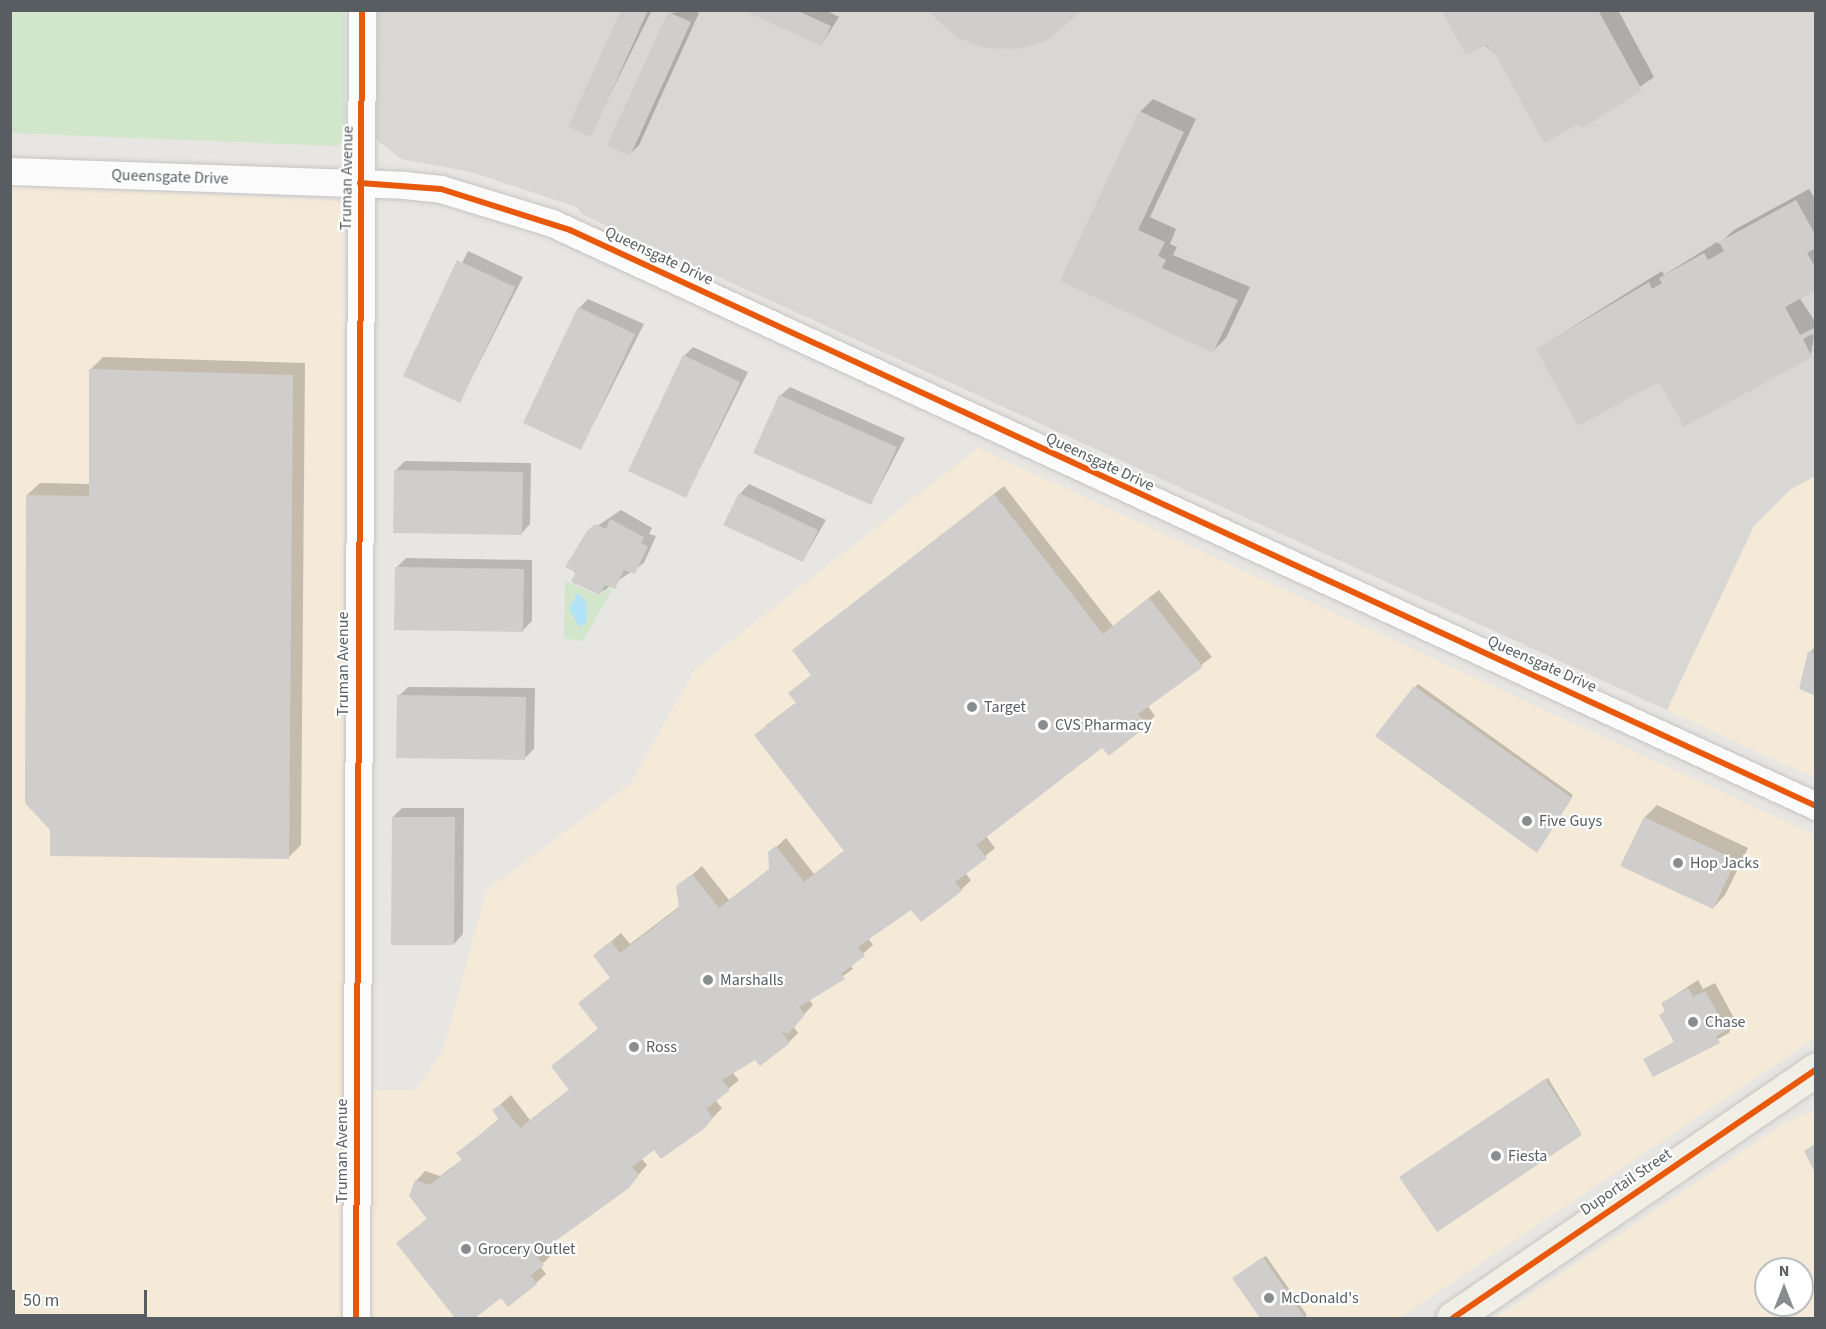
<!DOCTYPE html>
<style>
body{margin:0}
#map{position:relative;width:1826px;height:1329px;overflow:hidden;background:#e8e6e2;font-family:"Source Sans 3",sans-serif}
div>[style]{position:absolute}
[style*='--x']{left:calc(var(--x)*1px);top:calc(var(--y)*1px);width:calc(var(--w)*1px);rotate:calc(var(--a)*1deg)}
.commercial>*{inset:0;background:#f5ead8}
.industrial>*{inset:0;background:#d9d7d3}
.green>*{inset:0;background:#d1e6cb}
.water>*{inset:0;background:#b2e2f6}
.shadow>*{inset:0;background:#0003}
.building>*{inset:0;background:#d0cecc}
.roads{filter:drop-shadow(0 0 2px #c5c5c5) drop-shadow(0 0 2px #c5c5c5)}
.minor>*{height:27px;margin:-13.5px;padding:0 13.5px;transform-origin:13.5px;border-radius:13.5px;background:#fcfbfb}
.major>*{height:33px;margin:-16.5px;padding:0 16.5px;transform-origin:16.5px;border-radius:16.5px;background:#f1eee5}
.cycleway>*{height:6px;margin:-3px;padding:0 3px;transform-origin:3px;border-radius:3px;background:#e8590c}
.dots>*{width:16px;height:16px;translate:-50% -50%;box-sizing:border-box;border:3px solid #fff;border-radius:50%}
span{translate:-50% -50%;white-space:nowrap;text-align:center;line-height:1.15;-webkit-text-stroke:4.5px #fff;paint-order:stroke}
.street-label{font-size:16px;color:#585d61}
.poi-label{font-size:16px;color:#585d61}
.left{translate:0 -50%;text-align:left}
.frame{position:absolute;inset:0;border:12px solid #585d61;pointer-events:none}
.north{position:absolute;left:1754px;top:1257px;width:60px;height:60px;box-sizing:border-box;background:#fff;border:2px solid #bcbec0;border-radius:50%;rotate:0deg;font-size:16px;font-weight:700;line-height:24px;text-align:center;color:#585d61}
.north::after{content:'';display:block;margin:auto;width:21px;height:27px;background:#8a8d8e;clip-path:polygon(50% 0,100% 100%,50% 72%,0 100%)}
.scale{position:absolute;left:12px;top:1290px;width:135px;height:27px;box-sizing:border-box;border:3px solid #585d61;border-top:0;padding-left:8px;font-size:18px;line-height:21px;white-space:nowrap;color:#585d61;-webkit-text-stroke:4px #fff;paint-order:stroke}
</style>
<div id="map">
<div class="commercial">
<i style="clip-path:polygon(11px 185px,336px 200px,345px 210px,343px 1318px,11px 1318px)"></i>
<i style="clip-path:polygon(978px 448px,1815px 835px,1815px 1038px,1400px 1318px,362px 1318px,363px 1090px,415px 1090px,443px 1051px,486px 891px,631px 783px,695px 669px)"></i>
<i style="clip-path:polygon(1815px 476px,1815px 778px,1667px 710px,1754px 526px,1790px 490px)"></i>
<i style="clip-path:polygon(evenodd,1815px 1110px,1815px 1318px,1495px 1318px,1785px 1123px,1815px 1110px,1766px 1269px,1802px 1269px,1802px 1305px,1766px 1305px,1766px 1269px)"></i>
</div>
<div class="industrial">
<i style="clip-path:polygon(377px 11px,1815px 11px,1815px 476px,1790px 490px,1754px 526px,1667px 710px,583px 215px,577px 207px,471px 172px,401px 159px,376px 139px)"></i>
</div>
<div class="green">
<i style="clip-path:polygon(11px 10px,345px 11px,345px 136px,338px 146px,11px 133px)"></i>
<i style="clip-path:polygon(565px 581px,600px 596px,606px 587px,612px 590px,583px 641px,564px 638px)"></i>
</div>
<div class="water">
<i style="clip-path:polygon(578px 593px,587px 603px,586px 623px,579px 627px,569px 608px)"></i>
</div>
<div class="shadow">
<i style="clip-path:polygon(623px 10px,652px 10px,590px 135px)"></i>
<i style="clip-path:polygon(694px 10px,699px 13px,639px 145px,630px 154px,670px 13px)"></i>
<i style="clip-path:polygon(747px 10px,825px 10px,839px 17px,821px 45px)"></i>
<i style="clip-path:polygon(929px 10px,1083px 10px,1047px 39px,958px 36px)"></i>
<i style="clip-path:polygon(1443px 10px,1618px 10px,1654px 77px,1582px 127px)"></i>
<i style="clip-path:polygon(1153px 99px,1196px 119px,1150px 217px,1176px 229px,1170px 244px,1177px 247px,1173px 255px,1250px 287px,1226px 338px,1213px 351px,1062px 280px,1140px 112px)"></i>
<i style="clip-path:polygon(1809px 189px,1816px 201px,1816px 288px,1799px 297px,1816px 323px,1811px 355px,1684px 425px,1659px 380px,1537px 349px,1662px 271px,1664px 275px,1717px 242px,1724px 247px,1721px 242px,1734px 230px)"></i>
<i style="clip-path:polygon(468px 251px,523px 277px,460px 401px,405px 375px)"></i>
<i style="clip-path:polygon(588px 299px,644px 324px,581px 448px,579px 308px)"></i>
<i style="clip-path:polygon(693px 347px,748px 372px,686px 496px,684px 356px)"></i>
<i style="clip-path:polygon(103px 357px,305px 363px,301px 845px,288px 858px,51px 830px,27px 495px,40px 483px,90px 484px,90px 370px)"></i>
<i style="clip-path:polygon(790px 387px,905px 438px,871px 503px,780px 396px)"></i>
<i style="clip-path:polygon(405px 461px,531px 463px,530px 524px,521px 534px,395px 471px)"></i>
<i style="clip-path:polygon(749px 484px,826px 520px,803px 560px,740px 494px)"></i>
<i style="clip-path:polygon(1004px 486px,1113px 626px,1159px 590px,1212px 657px,1147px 705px,1155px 716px,1146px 725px,1103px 745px,986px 836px,995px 848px,965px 873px,971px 880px,961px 890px,921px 920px,912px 908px,868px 938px,873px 945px,850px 965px,853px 969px,809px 999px,813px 1005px,793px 1026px,798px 1033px,789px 1042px,760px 1064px,755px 1058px,732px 1072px,739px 1080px,715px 1100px,722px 1108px,704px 1127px,662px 1157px,654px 1148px,641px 1158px,647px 1165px,628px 1187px,545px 1246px,552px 1255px,540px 1266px,546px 1274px,536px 1283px,501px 1296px,472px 1318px,457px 1318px,398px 1243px,428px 1218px,416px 1181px,425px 1171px,440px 1176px,463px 1159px,458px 1153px,500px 1118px,494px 1110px,511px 1095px,530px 1120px,570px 1089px,553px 1066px,599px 1028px,580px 1003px,611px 977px,595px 955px,621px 933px,630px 944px,680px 906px,678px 887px,702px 866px,729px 900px,771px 868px,770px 853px,786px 838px,814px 874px,845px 850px,765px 726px,797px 702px,812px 674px,794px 651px)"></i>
<i style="clip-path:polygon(621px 510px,652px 528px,649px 534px,656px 536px,644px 563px,600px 593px,567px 566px,588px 532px)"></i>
<i style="clip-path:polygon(406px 558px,532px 560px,532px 621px,522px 631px,396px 568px)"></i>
<i style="clip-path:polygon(1816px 646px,1816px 694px,1810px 652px)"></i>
<i style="clip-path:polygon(1418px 684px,1573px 795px,1539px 849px,1377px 736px)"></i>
<i style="clip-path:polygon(408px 687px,535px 688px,534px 749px,524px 759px,399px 696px)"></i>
<i style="clip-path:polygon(1657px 805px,1748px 848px,1725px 895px,1713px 908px,1645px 817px)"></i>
<i style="clip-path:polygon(402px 808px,464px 808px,463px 934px,454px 944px,393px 817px)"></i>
<i style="clip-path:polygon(1698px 980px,1703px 989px,1715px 983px,1735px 1020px,1729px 1033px,1683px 1059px,1648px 1057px,1675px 1041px,1661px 1015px,1666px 1010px,1663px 1003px)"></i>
<i style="clip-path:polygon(1548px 1078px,1581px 1133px,1404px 1175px)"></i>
<i style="clip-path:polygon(1266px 1256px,1307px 1315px,1304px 1318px,1262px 1318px,1234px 1278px)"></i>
</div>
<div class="building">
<i style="clip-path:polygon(621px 10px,648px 10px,591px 137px,568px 127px)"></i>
<i style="clip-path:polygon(743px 10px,796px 10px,831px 26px,821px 46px)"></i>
<i style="clip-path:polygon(927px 10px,1083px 10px,1048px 40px,1018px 49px,986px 48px,957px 38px)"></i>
<i style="clip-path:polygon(1441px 10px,1598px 10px,1642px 90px,1582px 129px,1579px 124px,1544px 143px,1495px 54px,1486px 45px,1466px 55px)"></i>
<i style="clip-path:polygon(668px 12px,691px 22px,630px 156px,607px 145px)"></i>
<i style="clip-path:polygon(1139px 111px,1184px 132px,1138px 230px,1165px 242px,1158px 256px,1166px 260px,1162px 268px,1238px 300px,1213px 353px,1060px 281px)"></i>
<i style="clip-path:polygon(1796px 200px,1816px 236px,1816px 248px,1807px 253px,1816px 268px,1816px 290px,1785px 307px,1800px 335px,1816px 327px,1816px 341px,1812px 334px,1803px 339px,1812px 357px,1684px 427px,1659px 382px,1578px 426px,1536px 349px,1649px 282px,1652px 289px,1662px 283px,1659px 278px,1704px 253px,1708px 260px,1724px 251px,1719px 242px)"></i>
<i style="clip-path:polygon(457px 260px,515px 287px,460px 403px,403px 376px)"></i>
<i style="clip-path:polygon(578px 307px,635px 334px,581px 450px,523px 423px)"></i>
<i style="clip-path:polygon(683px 355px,740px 382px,686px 498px,628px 471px)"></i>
<i style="clip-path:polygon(89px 369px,293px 375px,289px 859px,50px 856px,50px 830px,25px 803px,26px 495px,89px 496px)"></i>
<i style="clip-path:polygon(779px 395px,897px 447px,871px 505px,753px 453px)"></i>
<i style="clip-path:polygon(394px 470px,523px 472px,522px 535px,393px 533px)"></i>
<i style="clip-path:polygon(739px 493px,818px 530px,803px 562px,723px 525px)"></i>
<i style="clip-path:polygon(994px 494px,1103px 634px,1149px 598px,1203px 667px,1138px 714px,1147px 726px,1109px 756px,1102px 748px,976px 845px,987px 858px,955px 882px,962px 891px,921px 922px,911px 910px,858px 947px,865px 956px,841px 974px,845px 979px,799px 1007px,805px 1015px,788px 1034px,781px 1031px,790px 1043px,760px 1066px,755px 1060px,722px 1080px,730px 1090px,706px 1109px,713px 1118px,705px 1128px,661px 1159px,654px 1150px,632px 1167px,639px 1175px,629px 1188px,536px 1255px,544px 1265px,531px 1275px,537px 1284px,508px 1307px,501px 1298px,475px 1318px,455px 1318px,396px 1243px,427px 1219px,409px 1196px,415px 1180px,430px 1185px,462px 1160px,456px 1153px,499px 1120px,492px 1110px,501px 1104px,520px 1128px,569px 1090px,551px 1066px,598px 1029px,578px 1003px,610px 978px,593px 955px,611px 941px,620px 953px,679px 908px,676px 886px,692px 874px,719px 908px,769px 869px,768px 852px,776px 846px,804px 882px,844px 851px,754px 735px,796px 703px,788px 693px,811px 675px,792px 650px)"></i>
<i style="clip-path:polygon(610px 519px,644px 537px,641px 543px,648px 546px,635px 574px,624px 570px,615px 589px,605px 585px,600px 595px,571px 582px,576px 572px,565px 567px,587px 531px,595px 524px,606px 529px)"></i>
<i style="clip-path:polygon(395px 567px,524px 569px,523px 632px,394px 630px)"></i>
<i style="clip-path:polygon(1808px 651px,1816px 654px,1816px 696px,1799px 689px)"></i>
<i style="clip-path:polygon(1414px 686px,1572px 798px,1537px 853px,1375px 736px)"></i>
<i style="clip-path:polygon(397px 695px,526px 697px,525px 760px,396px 758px)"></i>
<i style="clip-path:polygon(392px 817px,455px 817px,454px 945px,391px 945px)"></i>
<i style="clip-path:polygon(1644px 817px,1736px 860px,1713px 909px,1620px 866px)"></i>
<i style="clip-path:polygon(1688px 988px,1693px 997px,1705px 991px,1727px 1030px,1716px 1036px,1720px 1043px,1653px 1077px,1643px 1059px,1674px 1042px,1659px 1015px,1665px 1011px,1661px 1003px)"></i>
<i style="clip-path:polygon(1545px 1079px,1582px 1135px,1437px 1232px,1399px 1177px)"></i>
<i style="clip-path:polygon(1816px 1143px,1816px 1175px,1804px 1151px)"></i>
<i style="clip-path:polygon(1263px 1257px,1305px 1318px,1260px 1318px,1232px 1278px)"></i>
</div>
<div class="roads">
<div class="minor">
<i style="--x:10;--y:171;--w:394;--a:2"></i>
<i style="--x:404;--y:185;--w:37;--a:6"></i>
<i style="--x:441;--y:189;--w:116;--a:17"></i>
<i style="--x:552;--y:223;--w:1392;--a:24.76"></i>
<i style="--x:356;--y:1318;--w:1308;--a:-89.74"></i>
</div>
<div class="major">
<i style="--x:1453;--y:1318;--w:440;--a:-34.4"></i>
</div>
</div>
<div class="cycleway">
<i style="--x:360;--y:183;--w:81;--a:4.2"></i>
<i style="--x:441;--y:189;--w:135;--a:17.6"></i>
<i style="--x:570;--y:230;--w:1373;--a:24.81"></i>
<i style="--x:356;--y:1318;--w:1308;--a:-89.74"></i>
<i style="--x:1453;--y:1318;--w:440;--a:-34.4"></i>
</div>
<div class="dots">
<i style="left:972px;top:707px;background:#8a8d8e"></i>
<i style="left:1043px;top:725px;background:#8a8d8e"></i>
<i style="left:1527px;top:821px;background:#8a8d8e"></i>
<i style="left:1678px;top:863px;background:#8a8d8e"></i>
<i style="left:708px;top:980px;background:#8a8d8e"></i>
<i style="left:1693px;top:1022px;background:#8a8d8e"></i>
<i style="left:634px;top:1047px;background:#8a8d8e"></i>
<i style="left:1496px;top:1156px;background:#8a8d8e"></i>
<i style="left:466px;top:1249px;background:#8a8d8e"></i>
<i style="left:1269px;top:1298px;background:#8a8d8e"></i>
</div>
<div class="street-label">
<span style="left:170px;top:177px;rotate:2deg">Queensgate Drive</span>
<span style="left:347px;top:178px;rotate:-89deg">Truman Avenue</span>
<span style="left:659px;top:256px;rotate:25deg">Queensgate Drive</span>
<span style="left:1100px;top:462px;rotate:25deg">Queensgate Drive</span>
<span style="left:343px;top:664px;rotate:-90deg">Truman Avenue</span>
<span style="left:1542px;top:664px;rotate:24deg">Queensgate Drive</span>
<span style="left:342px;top:1151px;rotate:-90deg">Truman Avenue</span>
<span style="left:1626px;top:1182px;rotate:-34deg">Duportail Street</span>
</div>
<div class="poi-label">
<span class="left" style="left:984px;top:707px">Target</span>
<span class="left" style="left:1055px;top:725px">CVS Pharmacy</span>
<span class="left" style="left:1539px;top:821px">Five Guys</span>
<span class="left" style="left:1690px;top:863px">Hop Jacks</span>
<span class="left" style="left:720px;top:980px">Marshalls</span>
<span class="left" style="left:1705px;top:1022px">Chase</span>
<span class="left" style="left:646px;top:1047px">Ross</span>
<span class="left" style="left:1508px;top:1156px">Fiesta</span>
<span class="left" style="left:478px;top:1249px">Grocery Outlet</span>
<span class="left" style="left:1281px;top:1298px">McDonald's</span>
</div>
<div class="frame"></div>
<div class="north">N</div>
<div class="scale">50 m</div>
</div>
